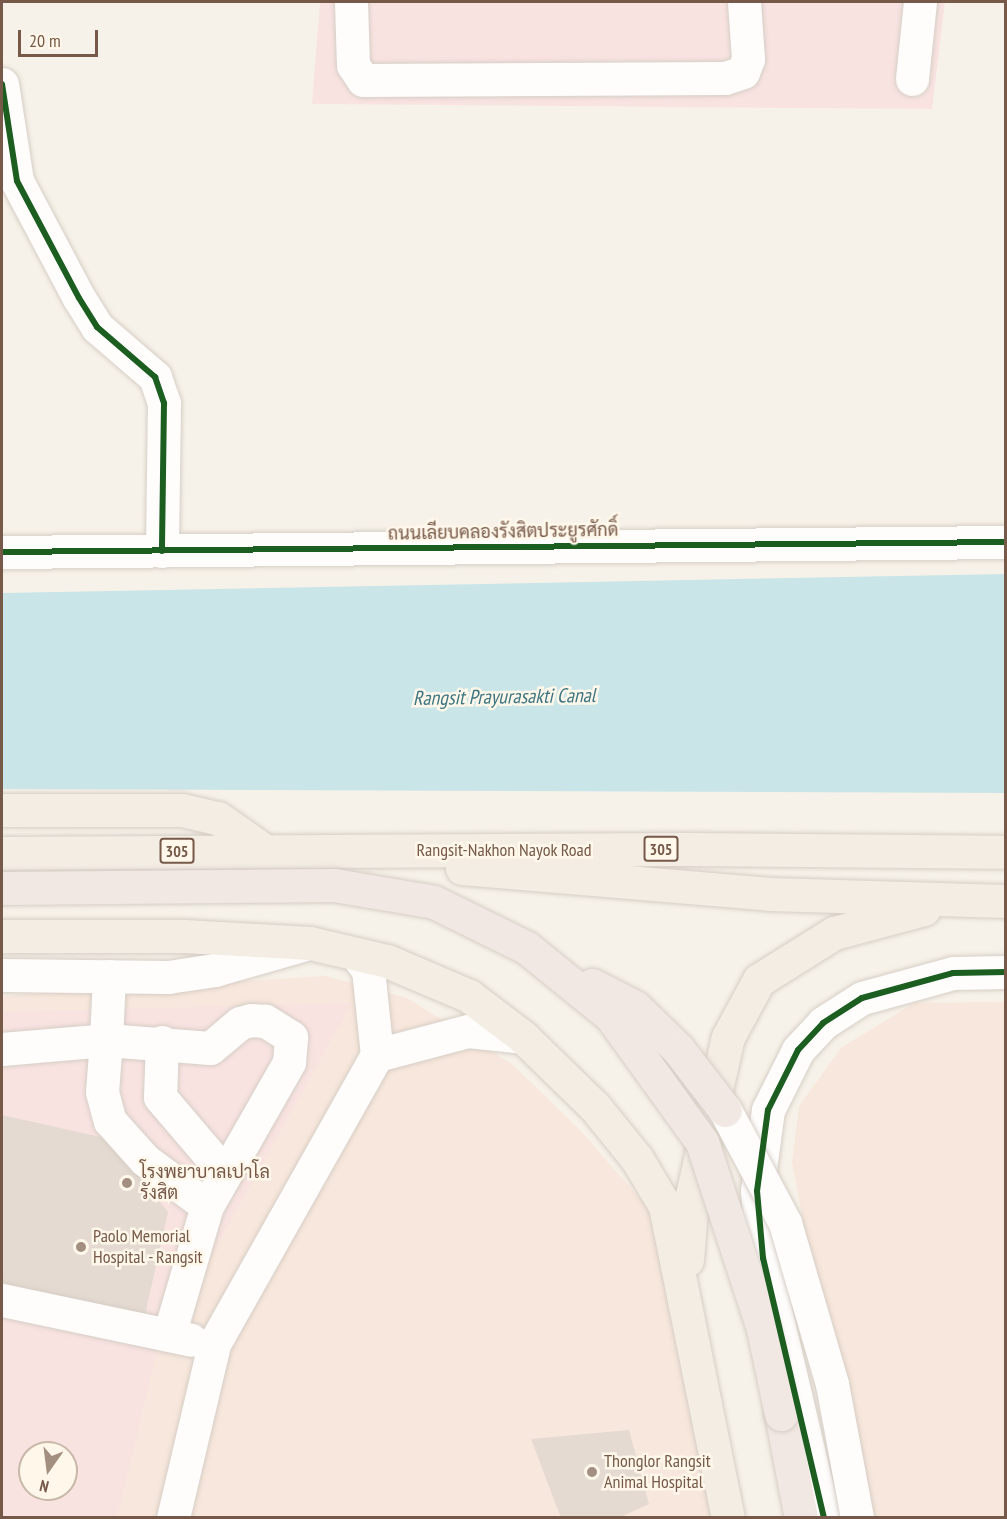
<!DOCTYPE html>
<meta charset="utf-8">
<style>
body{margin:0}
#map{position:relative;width:1007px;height:1519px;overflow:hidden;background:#f7f2e9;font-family:"PT Sans Narrow",Sarabun,sans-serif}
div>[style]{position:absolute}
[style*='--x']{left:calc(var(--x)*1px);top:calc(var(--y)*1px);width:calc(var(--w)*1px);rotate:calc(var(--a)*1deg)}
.commercial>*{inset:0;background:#f8e7dc}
.medical>*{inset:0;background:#f9e3e1}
.water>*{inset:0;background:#cae5e8}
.building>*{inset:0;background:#e4dad1}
.roads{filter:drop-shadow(0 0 2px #d6cec6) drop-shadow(0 0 2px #d6cec6)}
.minor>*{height:33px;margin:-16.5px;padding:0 16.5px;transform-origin:16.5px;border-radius:16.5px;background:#fefdfc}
.major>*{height:33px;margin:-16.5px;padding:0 16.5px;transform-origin:16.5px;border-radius:16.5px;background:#f3ede4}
.highway>*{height:33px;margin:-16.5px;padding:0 16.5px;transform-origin:16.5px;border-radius:16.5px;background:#f1e8e3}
.bridges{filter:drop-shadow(0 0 2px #d6cec6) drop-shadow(0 0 2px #d6cec6)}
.minor-bridge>*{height:33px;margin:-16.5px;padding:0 16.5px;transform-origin:16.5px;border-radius:16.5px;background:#fefdfc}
.highway-bridge>*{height:33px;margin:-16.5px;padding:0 16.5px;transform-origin:16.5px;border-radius:16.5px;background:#f1e8e3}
.cycleway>*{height:6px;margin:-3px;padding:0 3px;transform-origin:3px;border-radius:3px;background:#1b5e20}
.dots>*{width:16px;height:16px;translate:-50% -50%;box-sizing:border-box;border:3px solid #fff7ea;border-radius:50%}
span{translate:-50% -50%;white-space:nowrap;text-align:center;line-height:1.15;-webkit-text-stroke:5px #fff7ea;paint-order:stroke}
.shield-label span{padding:2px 4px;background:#fff7ea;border:2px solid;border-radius:4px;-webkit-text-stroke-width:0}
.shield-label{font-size:16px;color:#765948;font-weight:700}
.street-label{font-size:18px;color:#765948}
.poi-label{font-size:18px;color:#765948}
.left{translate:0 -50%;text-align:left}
.water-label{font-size:20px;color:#3e7783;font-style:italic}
.frame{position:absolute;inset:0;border:3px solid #765948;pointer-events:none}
.north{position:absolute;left:18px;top:1441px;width:60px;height:60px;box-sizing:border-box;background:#fff7ea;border:2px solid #c8b8a9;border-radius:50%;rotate:194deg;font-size:16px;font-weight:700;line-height:24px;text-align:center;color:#765948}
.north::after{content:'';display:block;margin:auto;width:21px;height:27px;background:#a38f80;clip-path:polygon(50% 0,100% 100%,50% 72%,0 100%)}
.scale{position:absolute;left:18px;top:30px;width:80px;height:27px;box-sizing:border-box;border:3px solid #765948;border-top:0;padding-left:8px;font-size:18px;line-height:21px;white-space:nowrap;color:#765948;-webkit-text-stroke:4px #fff7ea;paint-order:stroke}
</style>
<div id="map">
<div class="commercial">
<i style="clip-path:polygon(evenodd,326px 976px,407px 998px,513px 1065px,580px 1130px,649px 1209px,715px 1517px,2px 1518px,2px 996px,326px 976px,30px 1453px,66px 1453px,66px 1489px,30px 1489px,30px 1453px)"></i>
<i style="clip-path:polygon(1005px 1002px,1005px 1517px,859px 1517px,792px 1162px,799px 1106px,841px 1048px,914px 1003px)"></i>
</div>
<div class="medical">
<i style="clip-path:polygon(320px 2px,945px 2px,932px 109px,312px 104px)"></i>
<i style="clip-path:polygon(evenodd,352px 1003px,157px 1353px,117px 1517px,2px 1517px,2px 1012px,352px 1003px,30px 1453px,66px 1453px,66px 1489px,30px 1489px,30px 1453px)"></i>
</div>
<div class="water">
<i style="clip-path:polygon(1005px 574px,1005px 793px,2px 789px,2px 593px)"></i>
</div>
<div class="building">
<i style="clip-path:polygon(2px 1115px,110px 1139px,168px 1212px,145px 1315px,2px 1283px)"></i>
<i style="clip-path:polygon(629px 1430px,649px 1504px,618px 1518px,561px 1518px,531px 1439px)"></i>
</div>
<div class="roads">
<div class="minor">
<i style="--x:351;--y:2;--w:63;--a:88.2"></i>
<i style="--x:353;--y:65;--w:18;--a:56"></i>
<i style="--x:363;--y:80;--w:362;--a:-0.3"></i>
<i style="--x:725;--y:78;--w:19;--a:-18"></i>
<i style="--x:743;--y:72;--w:14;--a:-69"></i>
<i style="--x:748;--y:59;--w:57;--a:-94"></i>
<i style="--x:912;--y:79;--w:77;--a:-84.1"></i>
<i style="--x:2;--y:84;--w:98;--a:81.2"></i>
<i style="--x:17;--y:181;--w:132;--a:62.1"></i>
<i style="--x:79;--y:298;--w:34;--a:58"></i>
<i style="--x:97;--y:327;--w:77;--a:40.8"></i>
<i style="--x:155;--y:377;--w:28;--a:71"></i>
<i style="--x:164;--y:403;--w:148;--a:90.8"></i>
<i style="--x:2;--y:552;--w:1004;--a:-0.57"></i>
<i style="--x:2;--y:975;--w:166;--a:0.7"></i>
<i style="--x:168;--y:977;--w:48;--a:-8.5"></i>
<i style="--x:215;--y:970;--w:91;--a:-16"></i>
<i style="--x:162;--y:1042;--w:55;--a:92.1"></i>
<i style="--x:160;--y:1097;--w:97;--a:49.6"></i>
<i style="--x:2;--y:1049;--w:104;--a:-4.9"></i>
<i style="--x:106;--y:1040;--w:64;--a:-87.3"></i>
<i style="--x:377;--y:1055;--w:94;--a:-14.8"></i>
<i style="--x:468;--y:1031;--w:55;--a:6.2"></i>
<i style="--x:2;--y:1300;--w:193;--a:11.9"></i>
<i style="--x:169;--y:1335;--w:134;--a:-73.6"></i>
<i style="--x:207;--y:1206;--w:166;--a:-60.3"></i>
<i style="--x:289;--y:1062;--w:25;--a:-85"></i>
<i style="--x:291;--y:1037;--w:31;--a:-148"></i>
<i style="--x:265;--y:1021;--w:14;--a:-176"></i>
<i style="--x:251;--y:1020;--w:11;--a:165"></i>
<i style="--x:240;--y:1023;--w:39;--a:140"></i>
<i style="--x:210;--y:1048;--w:104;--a:-175.6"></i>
<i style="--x:106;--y:1040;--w:52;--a:94.4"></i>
<i style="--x:102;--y:1092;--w:30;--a:75"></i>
<i style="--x:110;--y:1121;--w:52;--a:48.1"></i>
<i style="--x:145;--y:1160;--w:77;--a:36.6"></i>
<i style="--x:173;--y:1518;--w:179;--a:-76.7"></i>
<i style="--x:214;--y:1344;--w:332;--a:-60.6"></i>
<i style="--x:377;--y:1055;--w:85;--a:-96"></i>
<i style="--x:368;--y:970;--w:20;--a:-127"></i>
<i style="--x:824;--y:1518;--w:267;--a:-103.2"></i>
<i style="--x:763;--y:1258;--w:67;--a:-95.1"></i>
<i style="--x:757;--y:1191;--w:82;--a:-82.3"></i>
<i style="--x:768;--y:1110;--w:67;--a:-63.4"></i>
<i style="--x:798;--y:1050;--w:37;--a:-47"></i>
<i style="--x:823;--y:1023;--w:46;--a:-32.7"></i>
<i style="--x:862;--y:998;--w:94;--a:-15.4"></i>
<i style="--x:953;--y:973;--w:53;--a:-1.1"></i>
</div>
<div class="major">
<i style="--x:2;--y:810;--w:180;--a:0"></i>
<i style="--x:182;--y:810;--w:37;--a:13"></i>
<i style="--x:218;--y:818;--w:57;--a:35.1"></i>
<i style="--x:2;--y:853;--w:678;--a:-0.34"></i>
<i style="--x:680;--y:849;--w:326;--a:0.5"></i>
<i style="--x:462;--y:868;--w:309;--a:4.8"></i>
<i style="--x:770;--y:894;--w:236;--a:1.7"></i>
<i style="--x:2;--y:936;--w:182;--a:0"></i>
<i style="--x:184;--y:936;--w:126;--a:3.2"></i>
<i style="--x:310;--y:943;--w:79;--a:13.2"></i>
<i style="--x:387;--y:961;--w:89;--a:23.1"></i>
<i style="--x:469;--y:996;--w:68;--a:37.2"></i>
<i style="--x:523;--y:1037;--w:100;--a:44.2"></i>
<i style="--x:595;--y:1107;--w:67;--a:51.1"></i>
<i style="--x:637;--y:1159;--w:55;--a:59.2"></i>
<i style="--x:665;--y:1206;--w:318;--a:78.6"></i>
<i style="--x:687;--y:1260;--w:65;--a:-85.6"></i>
<i style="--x:692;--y:1195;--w:162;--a:-77.2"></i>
<i style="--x:728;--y:1037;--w:65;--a:-61.5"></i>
<i style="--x:759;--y:980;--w:89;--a:-32.1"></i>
<i style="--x:834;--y:933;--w:93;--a:-14.9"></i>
</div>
<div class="highway">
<i style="--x:781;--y:1414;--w:106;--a:79.1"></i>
</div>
</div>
<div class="bridges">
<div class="minor-bridge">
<i style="--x:725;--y:1110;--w:128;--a:62"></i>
<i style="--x:785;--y:1223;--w:168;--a:73.7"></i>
<i style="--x:832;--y:1384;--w:136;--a:79.4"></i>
</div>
<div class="highway-bridge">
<i style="--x:2;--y:888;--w:332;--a:-0.5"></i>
<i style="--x:334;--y:885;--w:101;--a:9.6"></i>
<i style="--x:434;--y:902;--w:104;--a:26.3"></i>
<i style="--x:527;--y:948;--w:108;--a:39"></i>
<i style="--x:611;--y:1016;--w:155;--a:54.2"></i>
<i style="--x:702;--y:1142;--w:197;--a:71.9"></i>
<i style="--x:763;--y:1329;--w:87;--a:78"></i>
<i style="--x:592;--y:985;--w:48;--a:27.1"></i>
<i style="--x:635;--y:1007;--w:60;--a:44.3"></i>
<i style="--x:678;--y:1049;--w:77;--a:52.4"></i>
</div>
</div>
<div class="cycleway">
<i style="--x:2;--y:84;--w:98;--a:81.2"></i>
<i style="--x:17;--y:181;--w:132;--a:62.1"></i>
<i style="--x:79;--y:298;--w:34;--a:58"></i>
<i style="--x:97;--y:327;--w:77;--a:40.8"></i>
<i style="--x:155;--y:377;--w:28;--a:71"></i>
<i style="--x:164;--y:403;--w:148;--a:90.8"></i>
<i style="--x:2;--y:552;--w:1004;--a:-0.57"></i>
<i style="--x:824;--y:1518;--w:267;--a:-103.2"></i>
<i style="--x:763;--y:1258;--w:67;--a:-95.1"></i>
<i style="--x:757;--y:1191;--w:82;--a:-82.3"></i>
<i style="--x:768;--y:1110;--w:67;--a:-63.4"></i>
<i style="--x:798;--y:1050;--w:37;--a:-47"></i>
<i style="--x:823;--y:1023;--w:46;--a:-32.7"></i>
<i style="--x:862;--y:998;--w:94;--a:-15.4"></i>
<i style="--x:953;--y:973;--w:53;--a:-1.1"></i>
</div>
<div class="dots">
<i style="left:127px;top:1183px;background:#a38f80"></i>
<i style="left:81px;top:1247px;background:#a38f80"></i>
<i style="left:592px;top:1472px;background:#a38f80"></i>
</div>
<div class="shield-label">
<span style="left:661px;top:849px">305</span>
<span style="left:177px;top:851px">305</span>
</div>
<div class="street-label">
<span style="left:503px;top:532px;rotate:-1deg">ถนนเลียบคลองรังสิตประยูรศักดิ์</span>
<span style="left:504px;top:850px">Rangsit-Nakhon Nayok Road</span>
</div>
<div class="poi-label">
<span class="left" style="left:140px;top:1183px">โรงพยาบาลเปาโล<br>รังสิต</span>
<span class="left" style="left:93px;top:1247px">Paolo Memorial<br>Hospital - Rangsit</span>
<span class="left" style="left:604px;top:1472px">Thonglor Rangsit<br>Animal Hospital</span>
</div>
<div class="water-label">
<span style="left:504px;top:697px;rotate:-1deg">Rangsit Prayurasakti Canal</span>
</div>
<div class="frame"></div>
<div class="north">N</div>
<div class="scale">20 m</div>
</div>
